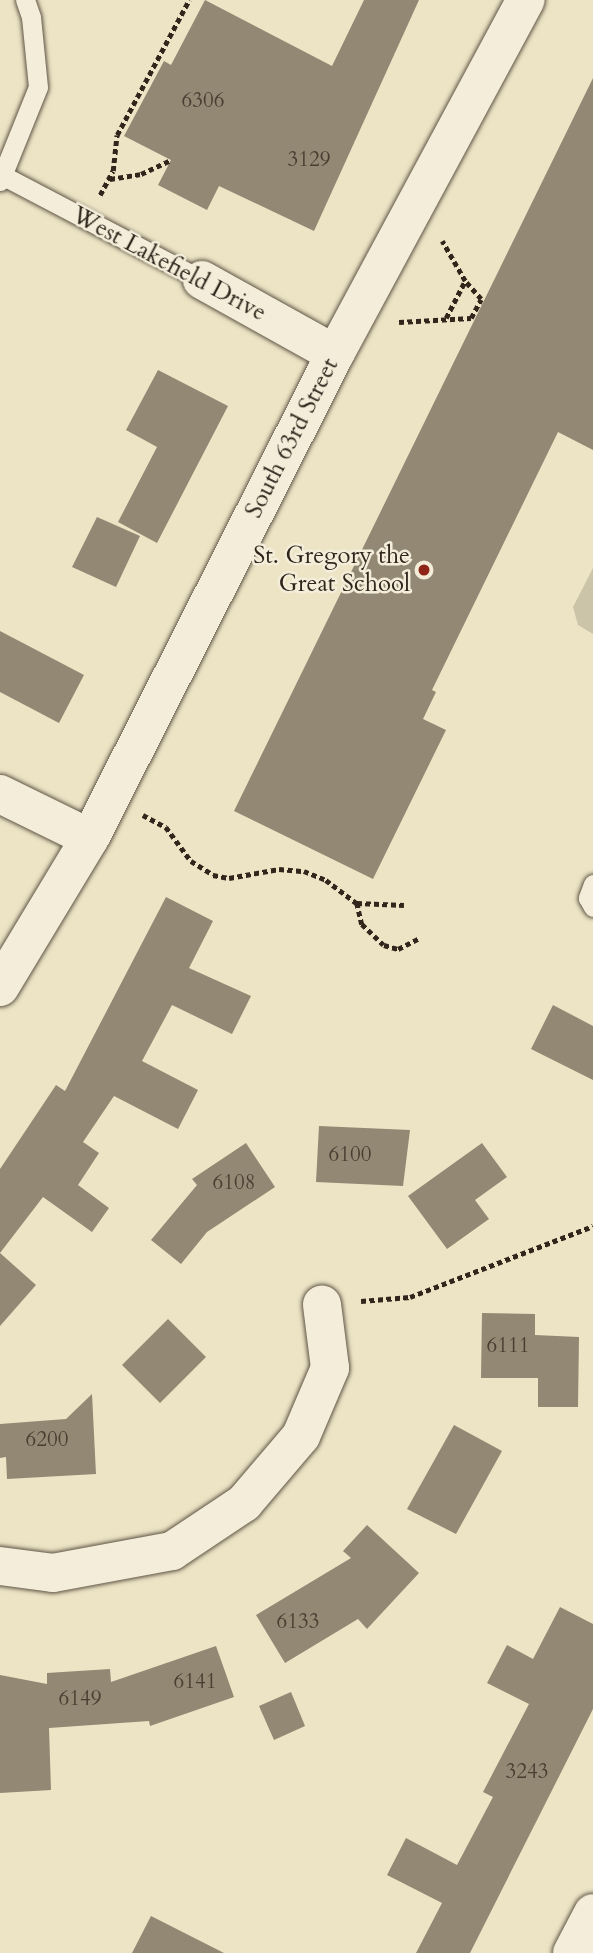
<!DOCTYPE html>
<style>
body{margin:0}
#map{position:relative;width:593px;height:1953px;overflow:hidden;background:#ece4c5;font-family:Cardo,serif}
div>[style]{position:absolute}
[style*='--x']{left:calc(var(--x)*1px);top:calc(var(--y)*1px);width:calc(var(--w)*1px);rotate:calc(var(--a)*1deg)}
.green>*{inset:0;background:#ccc4a8}
.building>*{inset:0;background:#928874}
.path>*{height:4.5px;margin-top:-2.25px;transform-origin:0;background:repeating-linear-gradient(90deg,#31251c 0 5px,transparent 0 8.5px)}
.roads{filter:drop-shadow(0 0 2px #605546) drop-shadow(0 0 2px #605546)}
.lane>*{height:19px;margin:-9.5px;padding:0 9.5px;transform-origin:9.5px;border-radius:9.5px;background:#f3edd9}
.street>*{height:38px;margin:-19px;padding:0 19px;transform-origin:19px;border-radius:19px;background:#f3edd9}
.dots>*{width:19px;height:19px;translate:-50% -50%;box-sizing:border-box;border:4px solid #f3edd9;border-radius:50%}
span{translate:-50% -50%;white-space:nowrap;text-align:center;line-height:1.15;-webkit-text-stroke:5px #f3edd9;paint-order:stroke}
.number-label{font-size:21px;color:#493e32}
.number-label span{-webkit-text-stroke-width:0}
.street-label{font-size:24px;color:#31251c}
.poi-label{font-size:24px;color:#31251c}
.right{translate:-100% -50%;text-align:right}
</style>
<div id="map">
<div class="green">
<i style="clip-path:polygon(593px 568px,593px 634px,578px 625px,573px 607px)"></i>
</div>
<div class="building">
<i style="clip-path:polygon(205px 0,332px 66px,364px 0,419px 0,314px 231px,219px 186px,207px 210px,158px 185px,171px 160px,124px 136px,164px 61px,171px 65px)"></i>
<i style="clip-path:polygon(593px 78px,593px 450px,558px 432px,432px 690px,436px 692px,423px 719px,446px 730px,373px 879px,234px 811px)"></i>
<i style="clip-path:polygon(158px 370px,228px 406px,157px 543px,118px 522px,157px 447px,126px 430px)"></i>
<i style="clip-path:polygon(97px 517px,140px 536px,116px 587px,72px 567px)"></i>
<i style="clip-path:polygon(0 631px,84px 675px,59px 723px,0 692px)"></i>
<i style="clip-path:polygon(166px 897px,213px 921px,189px 968px,251px 996px,232px 1034px,172px 1005px,142px 1061px,198px 1090px,178px 1129px,114px 1096px,83px 1142px,99px 1153px,78px 1185px,109px 1208px,92px 1232px,43px 1197px,0 1253px,0 1169px,56px 1085px,65px 1091px)"></i>
<i style="clip-path:polygon(553px 1005px,593px 1026px,593px 1080px,531px 1049px)"></i>
<i style="clip-path:polygon(319px 1126px,410px 1130px,403px 1186px,316px 1182px)"></i>
<i style="clip-path:polygon(246px 1143px,275px 1187px,207px 1232px,181px 1264px,151px 1240px,197px 1185px,192px 1179px)"></i>
<i style="clip-path:polygon(482px 1143px,507px 1177px,475px 1200px,489px 1219px,447px 1249px,408px 1196px)"></i>
<i style="clip-path:polygon(0 1253px,36px 1285px,0 1326px)"></i>
<i style="clip-path:polygon(482px 1313px,535px 1314px,535px 1335px,579px 1337px,578px 1407px,538px 1407px,538px 1378px,481px 1378px)"></i>
<i style="clip-path:polygon(168px 1319px,206px 1357px,160px 1403px,122px 1365px)"></i>
<i style="clip-path:polygon(92px 1394px,96px 1474px,7px 1479px,6px 1457px,0 1458px,0 1424px,66px 1419px)"></i>
<i style="clip-path:polygon(454px 1425px,502px 1451px,456px 1534px,407px 1509px)"></i>
<i style="clip-path:polygon(367px 1525px,419px 1573px,367px 1629px,358px 1619px,285px 1663px,256px 1615px,351px 1558px,343px 1551px)"></i>
<i style="clip-path:polygon(560px 1607px,593px 1624px,593px 1709px,470px 1953px,416px 1953px,442px 1903px,387px 1875px,406px 1838px,457px 1865px,493px 1797px,483px 1792px,529px 1704px,487px 1683px,507px 1645px,533px 1659px)"></i>
<i style="clip-path:polygon(216px 1646px,234px 1697px,150px 1726px,149px 1721px,49px 1728px,51px 1790px,0 1793px,0 1675px,47px 1684px,47px 1673px,110px 1669px,111px 1682px)"></i>
<i style="clip-path:polygon(291px 1692px,305px 1726px,274px 1740px,259px 1706px)"></i>
<i style="clip-path:polygon(151px 1916px,224px 1953px,132px 1953px)"></i>
</div>
<div class="path">
<i style="--x:110;--y:179;--w:31;--a:-9"></i>
<i style="--x:141;--y:174;--w:33;--a:-25"></i>
<i style="--x:100;--y:195;--w:27;--a:-62"></i>
<i style="--x:113;--y:171;--w:36;--a:-84"></i>
<i style="--x:117;--y:135;--w:153;--a:-61.9"></i>
<i style="--x:446;--y:318;--w:42;--a:-62.8"></i>
<i style="--x:399;--y:322;--w:72;--a:-3.2"></i>
<i style="--x:471;--y:318;--w:21;--a:-62"></i>
<i style="--x:481;--y:299;--w:24;--a:-132"></i>
<i style="--x:465;--y:281;--w:46;--a:-119.9"></i>
<i style="--x:143;--y:815;--w:26;--a:28"></i>
<i style="--x:166;--y:827;--w:42;--a:53.7"></i>
<i style="--x:191;--y:861;--w:26;--a:32"></i>
<i style="--x:213;--y:875;--w:16;--a:11"></i>
<i style="--x:229;--y:878;--w:51;--a:-10.2"></i>
<i style="--x:279;--y:869;--w:25;--a:5"></i>
<i style="--x:304;--y:871;--w:24;--a:22"></i>
<i style="--x:326;--y:880;--w:39;--a:37"></i>
<i style="--x:357;--y:903;--w:22;--a:77"></i>
<i style="--x:362;--y:924;--w:30;--a:44"></i>
<i style="--x:384;--y:945;--w:15;--a:16"></i>
<i style="--x:398;--y:949;--w:25;--a:-27"></i>
<i style="--x:357;--y:903;--w:47;--a:2.4"></i>
<i style="--x:361;--y:1301;--w:49;--a:-4.7"></i>
<i style="--x:410;--y:1297;--w:196;--a:-21.2"></i>
</div>
<div class="roads">
<div class="lane">
<i style="--x:0;--y:174;--w:228;--a:27.7"></i>
<i style="--x:0;--y:181;--w:101;--a:-68"></i>
<i style="--x:38;--y:87;--w:70;--a:-95.7"></i>
<i style="--x:31;--y:17;--w:18;--a:-109"></i>
<i style="--x:593;--y:884;--w:15;--a:110"></i>
<i style="--x:588;--y:898;--w:10;--a:61"></i>
</div>
<div class="street">
<i style="--x:202;--y:280;--w:152;--a:29.1"></i>
<i style="--x:0;--y:794;--w:100;--a:26.1"></i>
<i style="--x:0;--y:987;--w:174;--a:-58.9"></i>
<i style="--x:90;--y:838;--w:542;--a:-63.15"></i>
<i style="--x:335;--y:354;--w:402;--a:-61.7"></i>
<i style="--x:0;--y:1566;--w:53;--a:7.5"></i>
<i style="--x:53;--y:1573;--w:121;--a:-10.5"></i>
<i style="--x:172;--y:1551;--w:87;--a:-33.7"></i>
<i style="--x:244;--y:1503;--w:88;--a:-49.6"></i>
<i style="--x:301;--y:1436;--w:74;--a:-66.9"></i>
<i style="--x:330;--y:1368;--w:64;--a:-97.2"></i>
<i style="--x:572;--y:1953;--w:45;--a:-62.3"></i>
</div>
</div>
<div class="dots">
<i style="left:424px;top:570px;background:#8f2418"></i>
</div>
<div class="number-label">
<span style="left:203px;top:101px">6306</span>
<span style="left:309px;top:160px">3129</span>
<span style="left:350px;top:1155px">6100</span>
<span style="left:234px;top:1183px">6108</span>
<span style="left:508px;top:1346px">6111</span>
<span style="left:47px;top:1440px">6200</span>
<span style="left:298px;top:1622px">6133</span>
<span style="left:195px;top:1682px">6141</span>
<span style="left:80px;top:1699px">6149</span>
<span style="left:527px;top:1772px">3243</span>
</div>
<div class="street-label">
<span style="left:169px;top:264px;rotate:28deg">West Lakefield Drive</span>
<span style="left:292px;top:438px;rotate:-63deg">South 63rd Street</span>
</div>
<div class="poi-label">
<span class="right" style="left:410px;top:570px">St. Gregory the<br>Great School</span>
</div>
</div>
